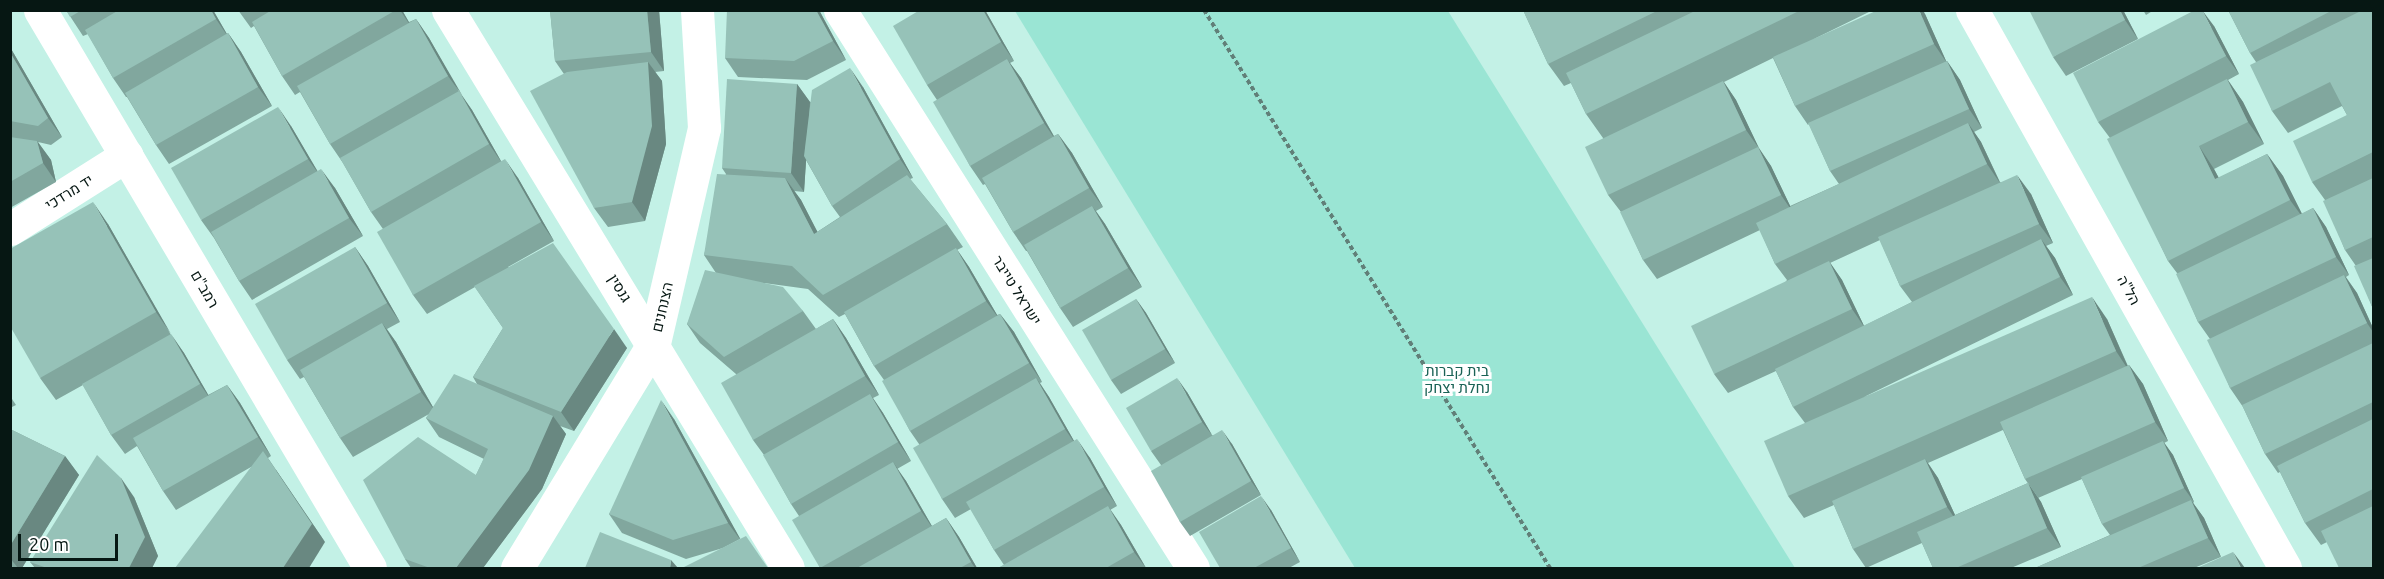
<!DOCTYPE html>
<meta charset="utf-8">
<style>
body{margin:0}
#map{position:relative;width:2384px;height:579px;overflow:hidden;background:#c3f1e6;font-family:Ubuntu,Heebo,sans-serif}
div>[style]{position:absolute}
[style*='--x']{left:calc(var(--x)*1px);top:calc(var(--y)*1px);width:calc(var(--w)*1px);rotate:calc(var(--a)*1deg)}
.green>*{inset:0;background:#9ae5d4}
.path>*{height:4px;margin-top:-2px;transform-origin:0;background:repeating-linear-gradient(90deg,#617f78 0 4.5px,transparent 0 7.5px)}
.minor>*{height:33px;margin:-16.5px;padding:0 16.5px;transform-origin:16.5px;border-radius:16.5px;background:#fff}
.wall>*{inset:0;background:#81a79e}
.shaded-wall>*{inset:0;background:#698881}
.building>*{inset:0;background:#96c2b8}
span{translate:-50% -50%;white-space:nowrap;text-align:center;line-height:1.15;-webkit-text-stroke:6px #fff;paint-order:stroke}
.street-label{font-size:15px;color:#061713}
.park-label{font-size:15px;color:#196255}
.frame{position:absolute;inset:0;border:12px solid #061713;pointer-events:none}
.scale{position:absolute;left:18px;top:534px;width:100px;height:27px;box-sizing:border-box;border:3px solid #061713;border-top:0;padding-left:8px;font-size:18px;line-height:21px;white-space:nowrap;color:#061713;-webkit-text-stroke:4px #fff;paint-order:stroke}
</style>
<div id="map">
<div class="green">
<i style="clip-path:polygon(1015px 11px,1448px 11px,1795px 568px,1355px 568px)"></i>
</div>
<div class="path">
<i style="--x:1204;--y:10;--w:657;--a:58.2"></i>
</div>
<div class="minor">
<i style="--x:40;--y:10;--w:648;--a:59.4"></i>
<i style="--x:448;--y:10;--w:653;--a:58.65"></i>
<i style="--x:840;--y:10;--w:660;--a:57.68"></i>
<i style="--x:1972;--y:10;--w:640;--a:60.71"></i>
<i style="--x:10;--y:229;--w:138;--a:-32.3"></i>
<i style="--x:517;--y:568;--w:263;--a:-58.7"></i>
<i style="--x:654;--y:343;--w:221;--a:-76.9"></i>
<i style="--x:704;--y:128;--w:118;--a:-93.4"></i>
</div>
<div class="wall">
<i style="clip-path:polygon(66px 10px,213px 10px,227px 34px,228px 33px,241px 52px,272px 106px,169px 164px,156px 145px,127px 97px,126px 97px,113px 78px,88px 34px,83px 36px)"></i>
<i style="clip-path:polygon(238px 10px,402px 10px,409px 22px,416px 19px,429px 38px,461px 95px,472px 110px,501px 161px,518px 178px,554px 241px,508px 267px,627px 348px,574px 431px,560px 426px,566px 434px,542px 489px,483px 568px,411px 568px,405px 559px,476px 475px,484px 459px,439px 437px,426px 418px,429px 414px,353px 457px,340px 438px,304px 377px,300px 379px,287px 360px,355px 247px,368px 266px,400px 322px,387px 329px,396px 342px,433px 407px,477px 384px,473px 377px,503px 328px,475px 287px,427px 314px,413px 295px,383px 229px,371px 212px,343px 163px,330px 144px,300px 92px,295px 95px,282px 76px,254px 26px,251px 28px)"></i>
<i style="clip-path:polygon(550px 10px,659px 10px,664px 71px,655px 72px,662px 81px,666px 144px,645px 221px,608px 227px,594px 208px,564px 74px,555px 61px)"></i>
<i style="clip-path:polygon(819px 10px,846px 60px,807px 80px,738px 77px,725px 58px)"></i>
<i style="clip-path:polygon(920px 10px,985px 10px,1014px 61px,1010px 63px,1021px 78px,1054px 136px,1058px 134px,1072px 153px,1103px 207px,1096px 211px,1105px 224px,1142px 287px,1073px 327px,1060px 308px,1027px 251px,1026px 251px,1013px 232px,985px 184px,983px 185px,970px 166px,937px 100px,927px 85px)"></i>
<i style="clip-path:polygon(evenodd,1523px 10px,1873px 10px,1814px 39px,1925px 14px,1946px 61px,1947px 61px,1960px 80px,1982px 128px,1974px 132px,1981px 142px,2000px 182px,2031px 194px,2053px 243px,2046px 246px,2055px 258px,2073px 295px,1864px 397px,2107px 319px,2128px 366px,2129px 365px,2143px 384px,2168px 441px,2164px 443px,2173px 455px,2194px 502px,2193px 503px,2204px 518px,2221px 557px,2194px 568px,2035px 568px,2110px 535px,2102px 524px,2082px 479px,2038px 498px,2025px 479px,2003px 430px,1928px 463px,1938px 478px,1955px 515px,2028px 483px,2041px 502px,2061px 547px,2011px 568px,1933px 568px,1922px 543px,1866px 568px,1853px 549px,1834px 505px,1804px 518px,1788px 496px,1805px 423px,1793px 407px,1776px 371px,1728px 393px,1714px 374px,1787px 280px,1775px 264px,1760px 230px,1657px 279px,1643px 260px,1621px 212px,1608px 195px,1603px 138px,1586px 114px,1571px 83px,1564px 86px,1548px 64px,1523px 10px,1773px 58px,1795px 106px,1808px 125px,1809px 124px,1830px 171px,1839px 184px,1790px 206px,1771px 166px,1759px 149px,1736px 100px,1724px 82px,1773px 58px,1523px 10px,1880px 240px,1900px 286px,1912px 302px,1864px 326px,1842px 280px,1830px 263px,1880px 240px)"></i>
<i style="clip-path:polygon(2123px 10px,2138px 39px,2066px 76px,2053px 57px)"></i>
<i style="clip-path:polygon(2143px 10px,2154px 10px,2146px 15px)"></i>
<i style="clip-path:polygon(2228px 10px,2373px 10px,2373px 309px,2356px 266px,2345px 250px,2325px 200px,2312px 182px,2347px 115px,2342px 106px,2288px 133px,2272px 111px,2256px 62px,2250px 53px)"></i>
<i style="clip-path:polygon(2214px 26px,2239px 74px,2228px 80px,2243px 102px,2264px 144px,2214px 169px,2219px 178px,2267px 154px,2283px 176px,2302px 214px,2313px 208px,2326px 227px,2349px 275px,2346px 277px,2357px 293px,2373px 328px,2373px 568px,2327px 542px,2321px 545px,2305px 523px,2280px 472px,2278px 473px,2265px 454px,2243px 407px,2230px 388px,2210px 339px,2198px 322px,2177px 273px,2168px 261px,2110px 138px,2098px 122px)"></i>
<i style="clip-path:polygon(10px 47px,62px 137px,51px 145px,38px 142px,51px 160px,56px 182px,10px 208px)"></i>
<i style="clip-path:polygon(evenodd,797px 84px,810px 102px,863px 87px,913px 178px,910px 179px,947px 224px,963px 247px,957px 250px,969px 267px,997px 315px,1000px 314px,1014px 332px,1042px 382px,1040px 383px,1049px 397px,1074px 441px,1090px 458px,1117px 506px,1110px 510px,1121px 525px,1146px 568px,998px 568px,1004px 565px,994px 550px,971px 509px,955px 518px,942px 499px,919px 444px,910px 431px,884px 380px,874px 366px,845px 314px,839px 317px,808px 289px,764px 283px,803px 311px,816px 329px,833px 319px,846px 338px,879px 395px,873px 398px,883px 413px,911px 461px,897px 469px,906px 481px,932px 526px,946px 518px,959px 537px,977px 568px,820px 568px,799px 516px,791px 504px,764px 455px,753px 440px,736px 374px,700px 343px,687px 324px,716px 273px,704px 255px,726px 174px,722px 168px,797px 84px,806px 160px,832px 206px,840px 217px,817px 232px,801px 200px,794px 191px,804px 192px,806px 160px)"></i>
<i style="clip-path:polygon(291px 126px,317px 171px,335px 188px,363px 236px,252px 300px,239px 281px,214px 238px,201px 220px)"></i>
<i style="clip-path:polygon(108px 224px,171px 335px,184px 353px,208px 395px,227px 385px,240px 403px,271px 456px,268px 458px,325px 542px,251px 467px,176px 510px,163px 491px,137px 446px,125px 454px,111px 435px,83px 385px,56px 400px,40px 378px)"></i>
<i style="clip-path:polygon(1136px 299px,1146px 313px,1175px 363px,1121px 394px,1111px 380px)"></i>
<i style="clip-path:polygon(1187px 392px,1212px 435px,1232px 444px,1261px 495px,1190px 536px,1180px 522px,1161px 465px,1151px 451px)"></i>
<i style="clip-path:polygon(10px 396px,16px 405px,10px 408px)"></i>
<i style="clip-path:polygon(674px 419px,740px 539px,723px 548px,686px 559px,622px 533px,609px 514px)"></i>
<i style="clip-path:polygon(10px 429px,65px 456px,79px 475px,22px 568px,15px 568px,10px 566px)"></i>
<i style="clip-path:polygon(134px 497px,158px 556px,152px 568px,35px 568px,30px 562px)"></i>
<i style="clip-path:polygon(1271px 510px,1300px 562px,1289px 568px,1220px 568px)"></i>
</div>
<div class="shaded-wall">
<i style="clip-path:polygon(211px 10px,213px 10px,229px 38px,216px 19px)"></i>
<i style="clip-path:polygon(400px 10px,402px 10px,412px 28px)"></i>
<i style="clip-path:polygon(647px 10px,659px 10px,664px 71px,651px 52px)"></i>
<i style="clip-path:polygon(816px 10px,819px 10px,846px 60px,833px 41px)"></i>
<i style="clip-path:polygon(983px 10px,985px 10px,1014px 61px,1001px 42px)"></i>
<i style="clip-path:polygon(1919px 10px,1923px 10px,1925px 14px,1947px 63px,1934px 44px)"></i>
<i style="clip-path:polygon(2120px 10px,2123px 10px,2138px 39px,2125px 20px)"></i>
<i style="clip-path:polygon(2202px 10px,2214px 26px,2239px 74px,2226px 56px)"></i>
<i style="clip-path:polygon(416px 19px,429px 38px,462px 95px,448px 76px)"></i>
<i style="clip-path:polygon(228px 33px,241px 52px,272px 106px,258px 87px)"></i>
<i style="clip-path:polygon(10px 47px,62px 137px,48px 118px,10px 52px)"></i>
<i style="clip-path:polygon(1007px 59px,1021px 78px,1057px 142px,1044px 123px)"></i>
<i style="clip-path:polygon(1947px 61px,1960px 80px,1982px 128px,1969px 109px)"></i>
<i style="clip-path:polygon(648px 62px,662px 81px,666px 144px,645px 221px,632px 202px)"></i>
<i style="clip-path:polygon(850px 68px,863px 87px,913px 178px,900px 159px)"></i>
<i style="clip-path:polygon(2227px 79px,2243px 102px,2264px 144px,2248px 122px)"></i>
<i style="clip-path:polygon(1723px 81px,1736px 100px,1759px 148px,1771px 166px,1794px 214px,1781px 195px,1758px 147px,1746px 130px)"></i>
<i style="clip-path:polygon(797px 84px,810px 102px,804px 192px,791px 173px)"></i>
<i style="clip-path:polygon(459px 91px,472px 110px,502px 163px,489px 144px)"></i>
<i style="clip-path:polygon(278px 107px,291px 126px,321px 177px,308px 159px)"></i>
<i style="clip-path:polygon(1968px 123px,1981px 142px,2000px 183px,1987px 164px)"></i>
<i style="clip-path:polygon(1058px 134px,1072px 153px,1103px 207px,1089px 188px)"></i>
<i style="clip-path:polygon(37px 141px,51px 160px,56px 182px,43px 163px)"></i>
<i style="clip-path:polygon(2199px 146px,2214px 169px,2231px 202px,2215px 179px)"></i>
<i style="clip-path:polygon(2267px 154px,2283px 176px,2306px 222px,2290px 200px)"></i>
<i style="clip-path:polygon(505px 159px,518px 178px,554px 241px,541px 222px)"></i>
<i style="clip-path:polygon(321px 169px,335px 188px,363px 236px,349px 218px)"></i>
<i style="clip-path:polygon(2017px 175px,2031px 194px,2053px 243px,2039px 224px)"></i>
<i style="clip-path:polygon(785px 178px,801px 200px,830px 256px,814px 234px)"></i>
<i style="clip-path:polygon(93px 202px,108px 224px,171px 334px,156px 312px)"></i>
<i style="clip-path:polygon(1092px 206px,1105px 224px,1142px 287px,1128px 268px)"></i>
<i style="clip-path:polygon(2313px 208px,2326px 227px,2349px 275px,2336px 257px)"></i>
<i style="clip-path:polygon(2041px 239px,2055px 258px,2073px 295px,2060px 277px)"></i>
<i style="clip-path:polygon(355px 247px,368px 266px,400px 322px,387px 303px)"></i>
<i style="clip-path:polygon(956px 248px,969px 267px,1000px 320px,986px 301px)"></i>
<i style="clip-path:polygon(1829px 261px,1842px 280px,1865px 328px,1852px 309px)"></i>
<i style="clip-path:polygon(2344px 275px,2357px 293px,2373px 328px,2373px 332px,2367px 323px)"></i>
<i style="clip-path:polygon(2092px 297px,2107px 319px,2131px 374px,2116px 351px)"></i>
<i style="clip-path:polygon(1136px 299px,1146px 313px,1175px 363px,1165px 349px)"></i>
<i style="clip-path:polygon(1000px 314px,1014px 332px,1042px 382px,1029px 363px)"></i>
<i style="clip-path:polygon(833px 319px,846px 338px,879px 395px,865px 376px)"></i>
<i style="clip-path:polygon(382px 323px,396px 342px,435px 411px,421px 392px)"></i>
<i style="clip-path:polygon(614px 329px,627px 348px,574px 431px,561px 412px)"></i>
<i style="clip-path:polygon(171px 334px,184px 353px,213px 403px,200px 384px)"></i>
<i style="clip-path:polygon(2129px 365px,2143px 384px,2168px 441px,2155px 422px)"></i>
<i style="clip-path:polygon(1036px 378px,1049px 397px,1078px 448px,1065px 429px)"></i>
<i style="clip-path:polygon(1177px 378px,1187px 392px,1212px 435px,1202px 422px)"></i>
<i style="clip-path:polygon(227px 385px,240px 403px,271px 456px,258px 437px)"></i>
<i style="clip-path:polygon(870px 394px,883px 413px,911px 461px,898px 442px)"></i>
<i style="clip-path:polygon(661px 400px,674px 419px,742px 542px,728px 523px)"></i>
<i style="clip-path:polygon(553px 416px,566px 434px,542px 489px,483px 568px,456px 568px)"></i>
<i style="clip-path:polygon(1222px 430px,1232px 444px,1261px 495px,1251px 481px)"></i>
<i style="clip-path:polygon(1077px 439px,1090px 458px,1117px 506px,1104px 487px)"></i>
<i style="clip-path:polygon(2163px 441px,2173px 455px,2194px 502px,2184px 488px)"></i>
<i style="clip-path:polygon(65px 456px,79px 475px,22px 568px,18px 568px,10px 558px,10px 546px)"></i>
<i style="clip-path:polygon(1925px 459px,1938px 478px,1960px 526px,1947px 507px)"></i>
<i style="clip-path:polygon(893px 462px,906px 481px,934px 530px,921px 511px)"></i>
<i style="clip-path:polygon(276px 470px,325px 542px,309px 568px,283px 568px)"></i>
<i style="clip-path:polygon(121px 478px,134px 497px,158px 556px,152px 568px,129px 568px)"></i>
<i style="clip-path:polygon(2028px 483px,2041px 502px,2061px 547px,2047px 528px)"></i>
<i style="clip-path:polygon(1261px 496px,1271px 510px,1300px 562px,1291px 548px)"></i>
<i style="clip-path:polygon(2191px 500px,2204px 518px,2221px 557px,2208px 538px)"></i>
<i style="clip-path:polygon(1108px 506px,1121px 525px,1146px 568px,1134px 552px)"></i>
<i style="clip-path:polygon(946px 518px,959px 537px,977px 568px,975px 568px,971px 562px)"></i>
<i style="clip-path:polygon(2233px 552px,2245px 568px,2241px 568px)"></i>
<i style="clip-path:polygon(671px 560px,678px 568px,670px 568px)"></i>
</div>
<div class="building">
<i style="clip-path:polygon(66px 10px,82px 10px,70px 17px)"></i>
<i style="clip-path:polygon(119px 10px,211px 10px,216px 19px,113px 78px,85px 30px)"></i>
<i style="clip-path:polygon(272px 10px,396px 10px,282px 76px,252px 22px)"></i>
<i style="clip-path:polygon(550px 10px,647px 10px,651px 52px,555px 61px)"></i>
<i style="clip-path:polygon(727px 10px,816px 10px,833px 41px,794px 61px,725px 58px)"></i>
<i style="clip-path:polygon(920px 10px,983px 10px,1001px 42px,927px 85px,893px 26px)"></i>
<i style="clip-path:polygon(1523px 10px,1659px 10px,1548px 64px)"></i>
<i style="clip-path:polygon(1697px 10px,1801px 10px,1586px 114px,1566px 73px)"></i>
<i style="clip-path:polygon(1878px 10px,1919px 10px,1934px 44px,1795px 106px,1773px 57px)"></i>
<i style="clip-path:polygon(2029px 10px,2120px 10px,2125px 20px,2053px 57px)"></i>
<i style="clip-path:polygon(2195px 10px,2202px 10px,2226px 56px,2098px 122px,2073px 73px)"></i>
<i style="clip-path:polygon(2228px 10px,2333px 10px,2250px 53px)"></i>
<i style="clip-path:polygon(2363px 10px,2373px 10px,2373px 152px,2312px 182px,2293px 141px,2347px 115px,2330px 82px,2272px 111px,2250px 65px)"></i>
<i style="clip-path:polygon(416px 19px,448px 76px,330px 144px,297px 86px)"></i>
<i style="clip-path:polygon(228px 33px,258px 87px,156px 145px,125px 93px)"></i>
<i style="clip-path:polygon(10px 52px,48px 118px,38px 126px,10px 121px)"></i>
<i style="clip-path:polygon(1007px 59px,1044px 123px,970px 166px,933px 102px)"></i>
<i style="clip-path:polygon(1947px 61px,1969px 109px,1830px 171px,1808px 123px)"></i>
<i style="clip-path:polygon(648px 62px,652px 126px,632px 202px,594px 208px,530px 91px,567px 72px)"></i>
<i style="clip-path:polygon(850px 68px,900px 159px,832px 206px,804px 156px,812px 90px)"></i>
<i style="clip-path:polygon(727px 79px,797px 84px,791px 173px,722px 168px)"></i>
<i style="clip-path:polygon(2227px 79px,2248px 122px,2199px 146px,2215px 179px,2267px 154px,2290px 200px,2168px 261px,2107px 139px)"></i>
<i style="clip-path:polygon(1723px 81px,1746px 130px,1608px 195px,1585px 147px)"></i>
<i style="clip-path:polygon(459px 91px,489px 144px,371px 212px,340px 158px)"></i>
<i style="clip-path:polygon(278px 107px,308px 159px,201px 220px,171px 168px)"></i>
<i style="clip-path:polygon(1968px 123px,1987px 164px,1775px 264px,1756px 223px)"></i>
<i style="clip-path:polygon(1058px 134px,1089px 188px,1013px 232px,982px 178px)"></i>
<i style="clip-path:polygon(10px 137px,37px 141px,43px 163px,10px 182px)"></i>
<i style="clip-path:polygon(1758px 147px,1781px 195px,1643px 260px,1620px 212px)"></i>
<i style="clip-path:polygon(505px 159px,541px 222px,413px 295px,377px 232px)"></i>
<i style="clip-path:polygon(321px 169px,349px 218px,239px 281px,211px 232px)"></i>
<i style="clip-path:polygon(717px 174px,785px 178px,814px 234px,907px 175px,947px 224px,823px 295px,792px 266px,704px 255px)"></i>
<i style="clip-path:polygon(2017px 175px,2039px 224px,1900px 286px,1878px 237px)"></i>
<i style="clip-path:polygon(2373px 178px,2373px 237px,2345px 250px,2323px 201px)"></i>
<i style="clip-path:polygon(93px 202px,156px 312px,40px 378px,10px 326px,10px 249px)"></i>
<i style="clip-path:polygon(1092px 206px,1128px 268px,1060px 308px,1024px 245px)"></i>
<i style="clip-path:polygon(2313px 208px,2336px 257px,2198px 322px,2176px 274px)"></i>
<i style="clip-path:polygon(2041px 239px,2060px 277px,1793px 407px,1775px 369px)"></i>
<i style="clip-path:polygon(553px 243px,614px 329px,561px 412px,473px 377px,503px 328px,474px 286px)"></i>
<i style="clip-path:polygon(355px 247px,387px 303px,287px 360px,255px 304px)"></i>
<i style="clip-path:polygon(956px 248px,986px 301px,874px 366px,844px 312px)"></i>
<i style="clip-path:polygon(2373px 258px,2373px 309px,2354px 266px)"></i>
<i style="clip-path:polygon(1829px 261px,1852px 309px,1714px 374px,1691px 326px)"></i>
<i style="clip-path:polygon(705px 270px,783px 287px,803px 311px,724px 357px,687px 324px)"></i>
<i style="clip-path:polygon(2344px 275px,2367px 323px,2230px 388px,2207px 340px)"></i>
<i style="clip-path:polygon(2092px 297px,2116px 351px,1788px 496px,1764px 441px)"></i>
<i style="clip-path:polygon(1136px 299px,1165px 349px,1111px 380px,1082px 330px)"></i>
<i style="clip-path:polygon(1000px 314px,1029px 363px,910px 431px,882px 381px)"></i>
<i style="clip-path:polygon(833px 319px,865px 376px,753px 440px,721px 383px)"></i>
<i style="clip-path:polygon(382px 323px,421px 392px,340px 438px,300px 370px)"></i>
<i style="clip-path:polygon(171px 334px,200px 384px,111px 435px,82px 384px)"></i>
<i style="clip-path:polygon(2373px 343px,2373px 402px,2265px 454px,2242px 405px)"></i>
<i style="clip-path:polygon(2129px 365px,2155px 422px,2025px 479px,2000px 422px)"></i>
<i style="clip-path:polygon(454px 374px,553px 416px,529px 470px,456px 568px,430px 568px,405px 559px,363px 480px,418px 437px,476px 475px,488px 449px,426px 418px)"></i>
<i style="clip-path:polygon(1036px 378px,1065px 429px,942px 499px,913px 448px)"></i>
<i style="clip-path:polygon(1177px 378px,1202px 422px,1151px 451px,1126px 408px)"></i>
<i style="clip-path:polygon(227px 385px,258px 437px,163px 491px,133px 438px)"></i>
<i style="clip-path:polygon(870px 394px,898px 442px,791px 504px,763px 455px)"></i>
<i style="clip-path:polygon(661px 400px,728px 523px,673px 540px,609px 514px)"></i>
<i style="clip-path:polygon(2373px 419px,2373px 489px,2305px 523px,2277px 466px)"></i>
<i style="clip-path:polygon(10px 429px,65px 456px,10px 546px)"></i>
<i style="clip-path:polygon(1222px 430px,1251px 481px,1180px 522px,1151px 471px)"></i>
<i style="clip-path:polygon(1077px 439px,1104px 487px,994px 550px,966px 502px)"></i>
<i style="clip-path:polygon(2163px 441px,2184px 488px,2102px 524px,2081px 477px)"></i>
<i style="clip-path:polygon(263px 451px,312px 524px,283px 568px,175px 568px)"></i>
<i style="clip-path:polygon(97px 455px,121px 478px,145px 537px,129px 568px,47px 568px,30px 562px)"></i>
<i style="clip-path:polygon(1925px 459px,1947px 507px,1853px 549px,1832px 501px)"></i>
<i style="clip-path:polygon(893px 462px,921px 511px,820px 568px,792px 520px)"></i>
<i style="clip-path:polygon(2028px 483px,2047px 528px,1956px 568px,1933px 568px,1917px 532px)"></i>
<i style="clip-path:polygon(1261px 496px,1291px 548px,1254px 568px,1220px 568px,1199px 532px)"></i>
<i style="clip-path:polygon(2191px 500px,2208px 538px,2138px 568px,2035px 568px)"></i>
<i style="clip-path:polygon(1108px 506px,1134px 552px,1106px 568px,998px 568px)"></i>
<i style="clip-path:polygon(2373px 506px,2373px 568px,2339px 568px,2321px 531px)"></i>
<i style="clip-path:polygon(946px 518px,971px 562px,960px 568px,857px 568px)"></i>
<i style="clip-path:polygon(600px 532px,671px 560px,670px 568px,585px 568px)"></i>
<i style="clip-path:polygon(746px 536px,768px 568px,682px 568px)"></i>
<i style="clip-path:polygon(2233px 552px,2241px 568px,2197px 568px)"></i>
</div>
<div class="street-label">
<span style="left:69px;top:192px;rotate:-32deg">יד מרדכי</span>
<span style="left:620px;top:288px;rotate:58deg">גנסין</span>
<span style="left:205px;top:289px;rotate:60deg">רמב"ם</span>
<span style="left:1017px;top:290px;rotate:58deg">ישראל טייבר</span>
<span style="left:2129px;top:290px;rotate:61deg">הל"ה</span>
<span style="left:662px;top:307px;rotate:-77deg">הצנחנים</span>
</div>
<div class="park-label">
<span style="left:1457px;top:379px">בית קברות<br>נחלת יצחק</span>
</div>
<div class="frame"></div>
<div class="scale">20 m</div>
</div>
